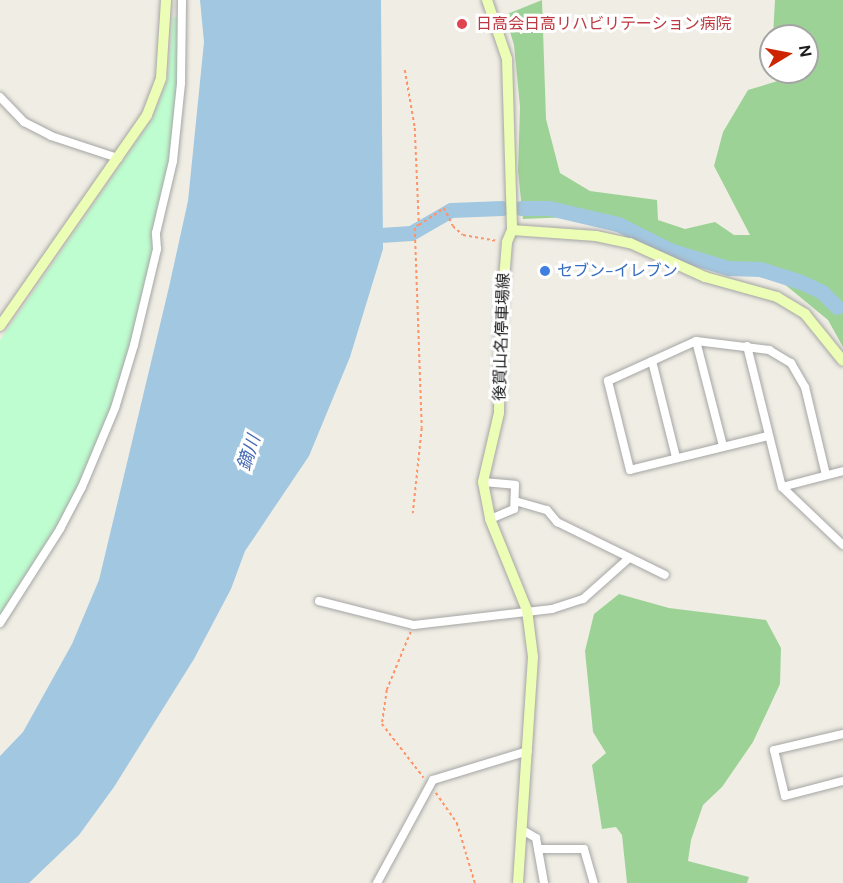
<!DOCTYPE html>
<meta charset="utf-8">
<style>
body{margin:0}
#map{position:relative;width:843px;height:883px;overflow:hidden;background:#f0eee4;font-family:"DM Sans","Noto Sans JP",sans-serif}
div>[style]{position:absolute}
[style*='--x']{left:calc(var(--x)*1px);top:calc(var(--y)*1px);width:calc(var(--w)*1px);rotate:calc(var(--a)*1deg)}
.forest>*{inset:0;background:#9dd296}
.park>*{inset:0;background:#befdcf}
.water>*{inset:0;background:#a2c7e0}
.river>*{height:15px;margin:-7.5px;padding:0 7.5px;transform-origin:7.5px;border-radius:7.5px;background:#a2c7e0}
.path>*{height:1.5px;margin-top:-0.75px;transform-origin:0;background:repeating-linear-gradient(90deg,#ff9266 0 3px,transparent 0 6px)}
.roads{filter:drop-shadow(0 0 2px #a5a5a5) drop-shadow(0 0 2px #a5a5a5)}
.street>*{height:8px;margin:-4px;padding:0 4px;transform-origin:4px;border-radius:4px;background:#fff}
.secondary>*{height:10px;margin:-5px;padding:0 5px;transform-origin:5px;border-radius:5px;background:#ecfdb5}
.dots>*{width:16px;height:16px;translate:-50% -50%;box-sizing:border-box;border:3px solid #fff;border-radius:50%}
span{translate:-50% -50%;white-space:nowrap;text-align:center;line-height:1.15;-webkit-text-stroke:6px #fff;paint-order:stroke}
.health-label{font-size:16px;color:#be3a42}
.left{translate:0 -50%;text-align:left}
.shop-label{font-size:16px;color:#366cbe}
.street-label{font-size:16px;color:#1e1e1e}
.water-label{font-size:18px;color:#4568b4;font-style:italic}
.north{position:absolute;left:759px;top:24px;width:60px;height:60px;box-sizing:border-box;background:#fff;border:2px solid #a5a5a5;border-radius:50%;rotate:80deg;font-size:16px;font-weight:700;line-height:24px;text-align:center;color:#1e1e1e}
.north::after{content:'';display:block;margin:auto;width:21px;height:27px;background:#cd2500;clip-path:polygon(50% 0,100% 100%,50% 72%,0 100%)}
</style>
<div id="map">
<div class="forest">
<i style="clip-path:polygon(542px 0,546px 119px,560px 173px,590px 191px,657px 200px,658px 220px,685px 229px,715px 222px,734px 235px,750px 235px,714px 166px,723px 132px,748px 90px,781px 80px,780px 72px,807px 72px,807px 36px,773px 36px,775px 0,843px 0,843px 347px,828px 320px,783px 283px,741px 272px,699px 252px,571px 217px,523px 219px,518px 171px,520px 107px,514px 45px,505px 15px)"></i>
<i style="clip-path:polygon(619px 594px,669px 608px,766px 620px,781px 648px,780px 684px,753px 742px,722px 787px,703px 805px,691px 840px,688px 861px,749px 877px,747px 883px,627px 883px,622px 835px,616px 827px,602px 829px,592px 765px,606px 753px,593px 732px,585px 651px,594px 614px)"></i>
</div>
<div class="park">
<i style="clip-path:polygon(173px 17px,184px 18px,175px 162px,160px 233px,161px 250px,137px 346px,119px 409px,85px 489px,0 628px,0 340px,153px 118px,168px 79px)"></i>
</div>
<div class="water">
<i style="clip-path:polygon(200px 0,381px 0,383px 249px,350px 357px,309px 456px,245px 551px,231px 589px,194px 659px,114px 787px,79px 835px,29px 883px,0 883px,0 756px,23px 732px,72px 644px,99px 580px,169px 287px,188px 201px,204px 42px)"></i>
</div>
<div class="river">
<i style="--x:521;--y:208;--w:28;--a:0"></i>
<i style="--x:549;--y:208;--w:71;--a:13.1"></i>
<i style="--x:618;--y:224;--w:60;--a:26.6"></i>
<i style="--x:672;--y:251;--w:59;--a:16.9"></i>
<i style="--x:728;--y:268;--w:32;--a:2"></i>
<i style="--x:760;--y:269;--w:43;--a:17.6"></i>
<i style="--x:801;--y:282;--w:23;--a:25"></i>
<i style="--x:822;--y:292;--w:21;--a:45"></i>
<i style="--x:365;--y:236;--w:46;--a:-3.7"></i>
<i style="--x:411;--y:233;--w:46;--a:-29.9"></i>
<i style="--x:451;--y:210;--w:51;--a:-2.2"></i>
</div>
<div class="path">
<i style="--x:405;--y:70;--w:59;--a:80.2"></i>
<i style="--x:415;--y:128;--w:97;--a:87.6"></i>
<i style="--x:419;--y:225;--w:5;--a:143"></i>
<i style="--x:415;--y:228;--w:200;--a:88"></i>
<i style="--x:422;--y:428;--w:86;--a:96"></i>
<i style="--x:419;--y:225;--w:30;--a:-34"></i>
<i style="--x:444;--y:208;--w:20;--a:63"></i>
<i style="--x:453;--y:226;--w:13;--a:42"></i>
<i style="--x:463;--y:235;--w:35;--a:10"></i>
<i style="--x:411;--y:632;--w:63;--a:112.5"></i>
<i style="--x:387;--y:690;--w:34;--a:98"></i>
<i style="--x:382;--y:724;--w:68;--a:52.1"></i>
<i style="--x:436;--y:793;--w:37;--a:55"></i>
<i style="--x:457;--y:823;--w:63;--a:73.3"></i>
</div>
<div class="roads">
<div class="street">
<i style="--x:0;--y:97;--w:35;--a:46"></i>
<i style="--x:24;--y:122;--w:30;--a:27"></i>
<i style="--x:51;--y:136;--w:71;--a:18.2"></i>
<i style="--x:696;--y:341;--w:108;--a:75.6"></i>
<i style="--x:747;--y:346;--w:145;--a:76.1"></i>
<i style="--x:782;--y:487;--w:84;--a:43.6"></i>
<i style="--x:652;--y:361;--w:99;--a:76"></i>
<i style="--x:768;--y:436;--w:142;--a:166.2"></i>
<i style="--x:630;--y:470;--w:92;--a:-103.9"></i>
<i style="--x:608;--y:381;--w:97;--a:-24.4"></i>
<i style="--x:696;--y:341;--w:74;--a:7"></i>
<i style="--x:769;--y:350;--w:26;--a:31"></i>
<i style="--x:791;--y:363;--w:28;--a:60"></i>
<i style="--x:805;--y:387;--w:90;--a:76.6"></i>
<i style="--x:483;--y:482;--w:32;--a:5"></i>
<i style="--x:515;--y:485;--w:24;--a:92"></i>
<i style="--x:514;--y:509;--w:26;--a:157"></i>
<i style="--x:782;--y:487;--w:63;--a:-14.7"></i>
<i style="--x:515;--y:501;--w:33;--a:16"></i>
<i style="--x:547;--y:510;--w:16;--a:50"></i>
<i style="--x:557;--y:522;--w:120;--a:26.1"></i>
<i style="--x:319;--y:601;--w:98;--a:14.2"></i>
<i style="--x:414;--y:625;--w:139;--a:-6.6"></i>
<i style="--x:552;--y:609;--w:33;--a:-18"></i>
<i style="--x:583;--y:599;--w:60;--a:-41.6"></i>
<i style="--x:0;--y:623;--w:112;--a:-57.4"></i>
<i style="--x:60;--y:529;--w:47;--a:-62.4"></i>
<i style="--x:82;--y:487;--w:86;--a:-67.3"></i>
<i style="--x:115;--y:408;--w:66;--a:-73.2"></i>
<i style="--x:134;--y:345;--w:99;--a:-76.5"></i>
<i style="--x:157;--y:249;--w:16;--a:-94"></i>
<i style="--x:156;--y:233;--w:74;--a:-76.7"></i>
<i style="--x:173;--y:161;--w:78;--a:-84.1"></i>
<i style="--x:181;--y:83;--w:83;--a:-89.3"></i>
<i style="--x:843;--y:734;--w:71;--a:166.9"></i>
<i style="--x:774;--y:750;--w:47;--a:76.6"></i>
<i style="--x:785;--y:796;--w:60;--a:-14.5"></i>
<i style="--x:524;--y:831;--w:14;--a:30"></i>
<i style="--x:536;--y:838;--w:46;--a:79.9"></i>
<i style="--x:538;--y:849;--w:46;--a:0"></i>
<i style="--x:584;--y:849;--w:35;--a:74"></i>
<i style="--x:377;--y:883;--w:117;--a:-61.5"></i>
<i style="--x:433;--y:780;--w:99;--a:-17"></i>
</div>
<div class="secondary">
<i style="--x:487;--y:0;--w:62;--a:71.3"></i>
<i style="--x:507;--y:59;--w:171;--a:88.3"></i>
<i style="--x:512;--y:230;--w:13;--a:113"></i>
<i style="--x:507;--y:242;--w:74;--a:94.6"></i>
<i style="--x:501;--y:316;--w:97;--a:91.2"></i>
<i style="--x:499;--y:413;--w:71;--a:103.1"></i>
<i style="--x:483;--y:482;--w:38;--a:79"></i>
<i style="--x:490;--y:519;--w:98;--a:67.9"></i>
<i style="--x:527;--y:610;--w:47;--a:82.7"></i>
<i style="--x:533;--y:657;--w:226;--a:93.8"></i>
<i style="--x:512;--y:230;--w:84;--a:4.1"></i>
<i style="--x:596;--y:236;--w:35;--a:12"></i>
<i style="--x:630;--y:243;--w:82;--a:24.4"></i>
<i style="--x:705;--y:277;--w:75;--a:15.5"></i>
<i style="--x:777;--y:297;--w:33;--a:31"></i>
<i style="--x:805;--y:314;--w:60;--a:51"></i>
<i style="--x:0;--y:326;--w:257;--a:-55.1"></i>
<i style="--x:147;--y:115;--w:40;--a:-69"></i>
<i style="--x:161;--y:78;--w:78;--a:-86.3"></i>
</div>
</div>
<div class="dots">
<i style="left:462px;top:24px;background:#e0444e"></i>
<i style="left:545px;top:271px;background:#3f7fe0"></i>
</div>
<div class="health-label">
<span class="left" style="left:476px;top:24px">日高会日高リハビリテーション病院</span>
</div>
<div class="shop-label">
<span class="left" style="left:557px;top:271px">セブン-イレブン</span>
</div>
<div class="street-label">
<span style="left:502px;top:337px;rotate:-88deg">後賀山名停車場線</span>
</div>
<div class="water-label">
<span style="left:249px;top:453px;rotate:-72deg">鏑川</span>
</div>
<div class="north">N</div>
</div>
